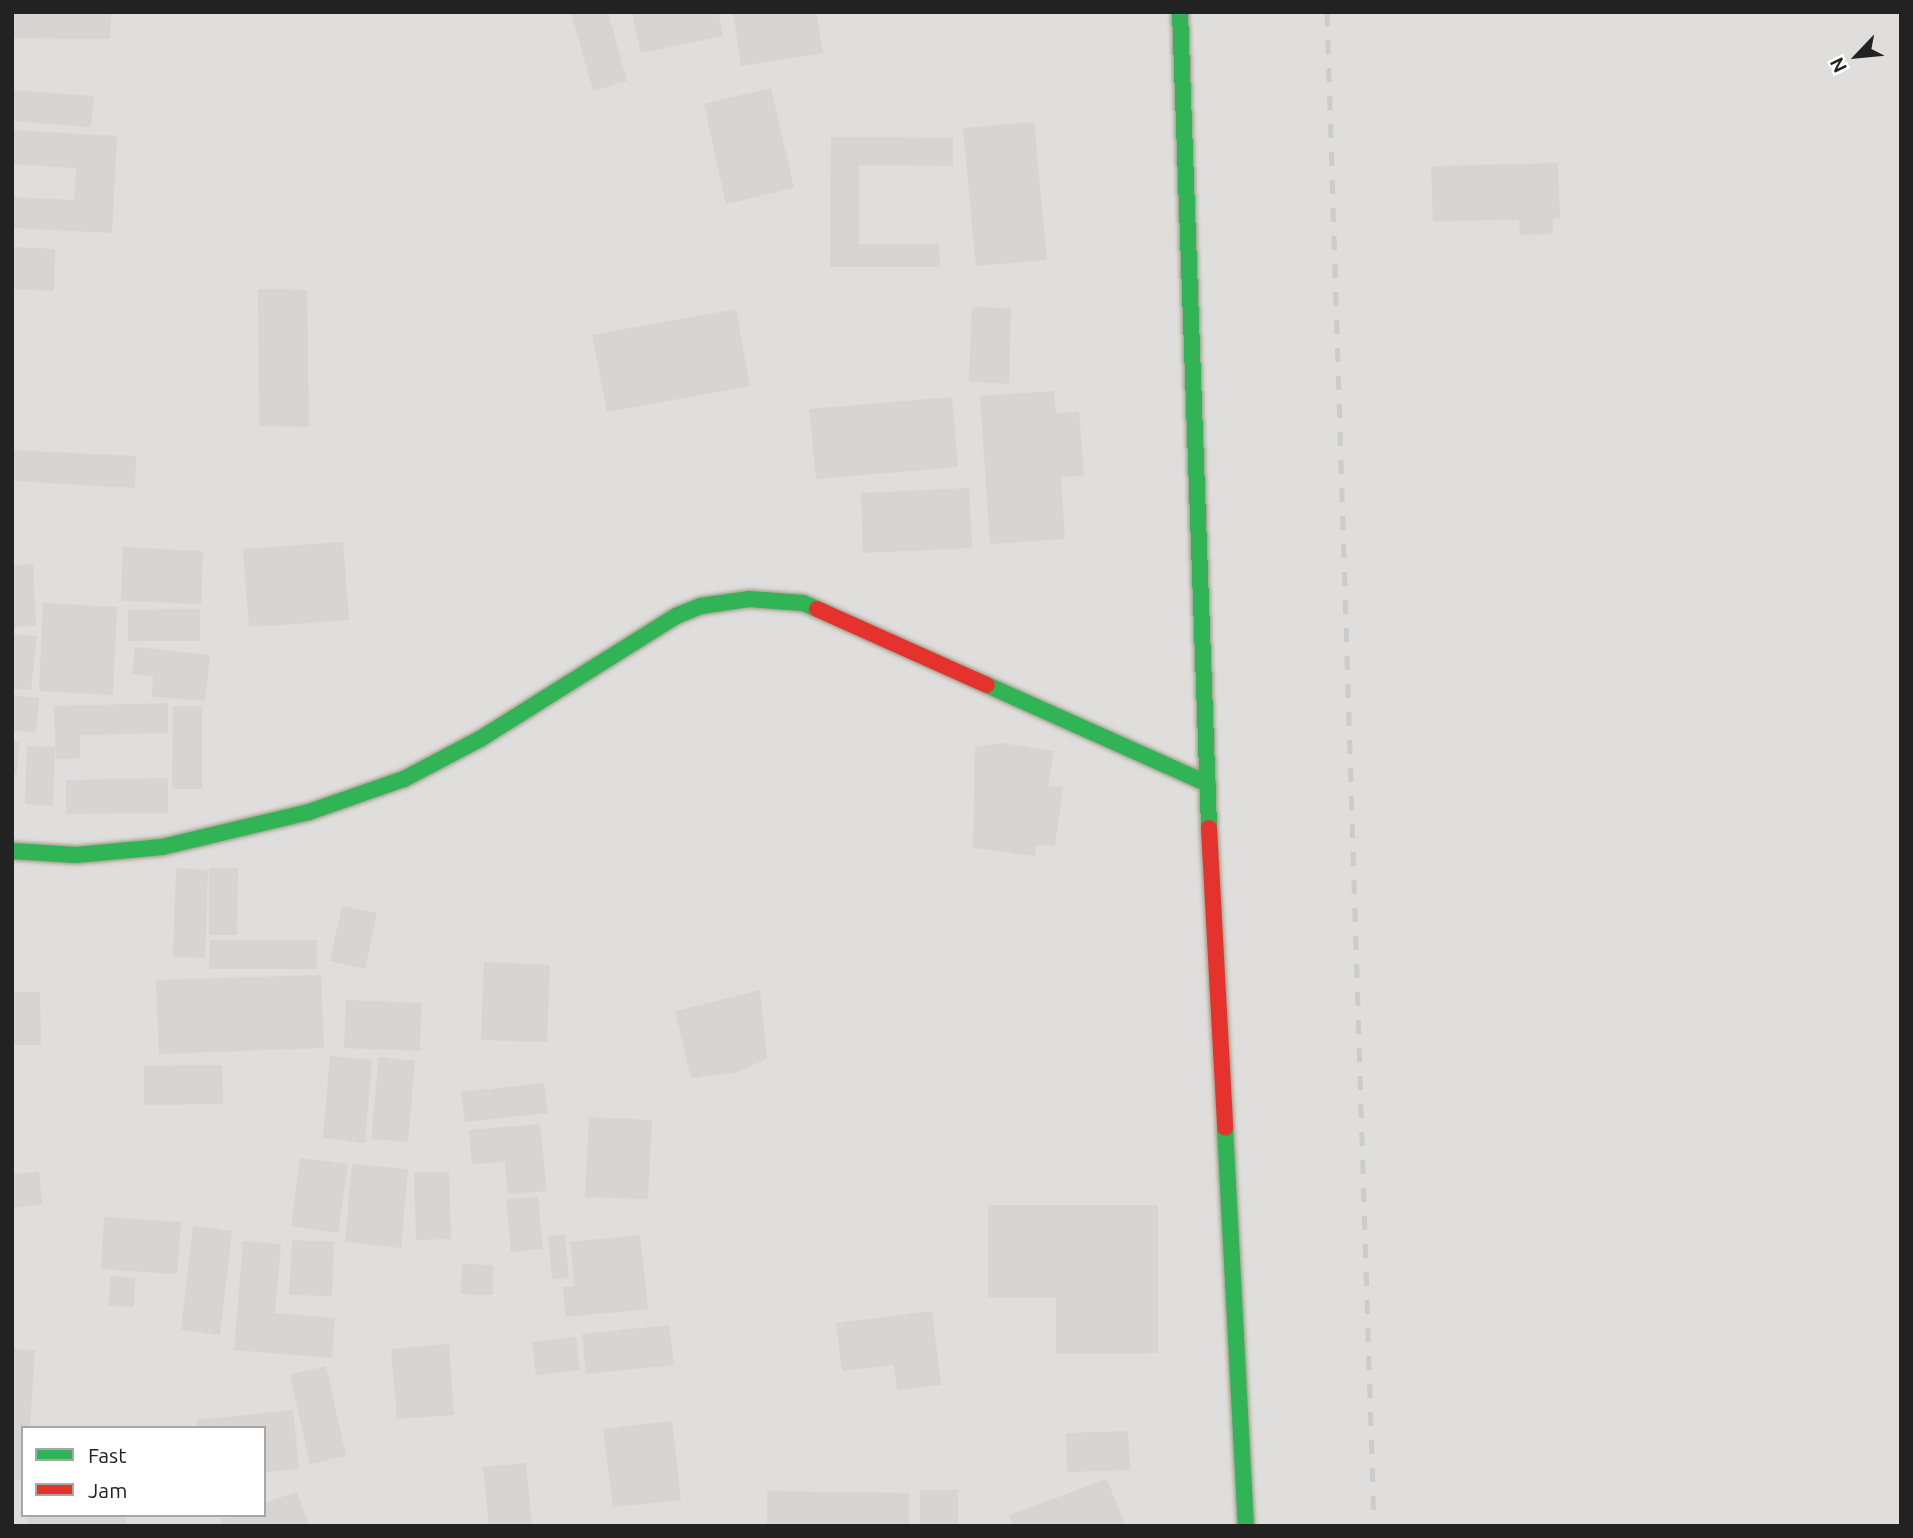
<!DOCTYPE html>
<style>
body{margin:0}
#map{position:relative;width:1913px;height:1538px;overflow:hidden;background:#f0eeeb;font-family:Ubuntu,sans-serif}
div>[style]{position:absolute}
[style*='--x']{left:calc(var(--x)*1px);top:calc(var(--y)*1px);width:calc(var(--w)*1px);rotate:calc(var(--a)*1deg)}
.residential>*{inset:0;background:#dfdedc}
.building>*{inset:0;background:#d7d4d2}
.roads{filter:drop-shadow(0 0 2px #999a82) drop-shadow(0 0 2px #999a82)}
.fast>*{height:16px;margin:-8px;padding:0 8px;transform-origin:8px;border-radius:8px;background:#30b455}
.jam>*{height:16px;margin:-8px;padding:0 8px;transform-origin:8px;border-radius:8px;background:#e5322d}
.rail>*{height:5px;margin-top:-2.5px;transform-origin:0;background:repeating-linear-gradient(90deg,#ccc 0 14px,transparent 0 28px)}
span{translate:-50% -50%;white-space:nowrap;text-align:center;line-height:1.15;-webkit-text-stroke:5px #fff;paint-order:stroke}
.frame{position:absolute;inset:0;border:14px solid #222;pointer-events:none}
.legend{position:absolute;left:21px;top:1426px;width:245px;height:91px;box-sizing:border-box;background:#fff;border:2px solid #a7a7a7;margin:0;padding:9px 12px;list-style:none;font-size:21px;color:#222}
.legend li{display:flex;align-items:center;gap:14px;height:35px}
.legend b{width:35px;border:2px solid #a7a7a7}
.north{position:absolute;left:1822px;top:21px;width:70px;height:70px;-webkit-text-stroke:5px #fff;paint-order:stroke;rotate:244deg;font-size:19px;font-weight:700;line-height:28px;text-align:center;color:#222}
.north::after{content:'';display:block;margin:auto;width:24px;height:32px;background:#222;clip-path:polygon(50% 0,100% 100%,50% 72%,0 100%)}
</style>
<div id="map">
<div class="residential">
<i style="clip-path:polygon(evenodd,12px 12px,1901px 12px,1901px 1526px,12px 1526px,12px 12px,23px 1428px,264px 1428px,264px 1515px,23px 1515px,23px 1428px)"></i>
</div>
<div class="building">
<i style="clip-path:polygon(12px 12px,111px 12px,110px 39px,12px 38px)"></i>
<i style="clip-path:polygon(571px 12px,608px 12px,627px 81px,593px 91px)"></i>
<i style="clip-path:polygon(632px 12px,718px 12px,723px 36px,641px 53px)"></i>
<i style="clip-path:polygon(733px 12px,816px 12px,823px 53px,741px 66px)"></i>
<i style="clip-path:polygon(771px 88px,794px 188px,726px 204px,704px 104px)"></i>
<i style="clip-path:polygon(12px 90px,94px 96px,91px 127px,12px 121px)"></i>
<i style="clip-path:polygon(1034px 122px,1047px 260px,976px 266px,963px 128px)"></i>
<i style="clip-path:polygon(12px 130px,117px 136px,112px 233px,12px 228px,12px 197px,74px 200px,76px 168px,12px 164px)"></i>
<i style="clip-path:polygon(831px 137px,953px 138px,953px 166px,859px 165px,859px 244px,939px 244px,940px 267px,830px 267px)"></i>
<i style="clip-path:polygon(1558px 163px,1560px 218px,1553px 219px,1553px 234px,1520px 235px,1519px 220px,1433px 221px,1431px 166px)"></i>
<i style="clip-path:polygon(12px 247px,55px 249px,54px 291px,12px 289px)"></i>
<i style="clip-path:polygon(258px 289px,307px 290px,309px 427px,259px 426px)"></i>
<i style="clip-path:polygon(972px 307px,1011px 308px,1009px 384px,969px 381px)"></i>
<i style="clip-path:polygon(736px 309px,750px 386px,607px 412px,592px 335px)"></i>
<i style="clip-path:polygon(1054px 391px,1056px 413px,1079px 412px,1084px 476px,1061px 477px,1065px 539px,990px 544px,980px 396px)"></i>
<i style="clip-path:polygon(952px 397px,958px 467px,816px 479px,809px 409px)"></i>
<i style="clip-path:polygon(12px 450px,136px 456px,135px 488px,12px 481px)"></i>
<i style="clip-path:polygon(969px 488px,972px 548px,863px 553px,861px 493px)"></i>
<i style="clip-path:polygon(343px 542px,349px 620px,249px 627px,243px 549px)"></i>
<i style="clip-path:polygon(123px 547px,203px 551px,201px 604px,121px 601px)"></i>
<i style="clip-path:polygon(33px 564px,36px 626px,12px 627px,12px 566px)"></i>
<i style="clip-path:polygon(43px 603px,117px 607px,113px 695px,39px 691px)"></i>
<i style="clip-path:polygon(200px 609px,200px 641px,128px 641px,128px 610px)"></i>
<i style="clip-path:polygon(12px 634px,37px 636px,31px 690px,12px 689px)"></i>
<i style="clip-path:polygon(135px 647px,210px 655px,205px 701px,152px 697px,153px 676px,132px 674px)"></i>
<i style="clip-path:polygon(12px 695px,39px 698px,36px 733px,12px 730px)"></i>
<i style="clip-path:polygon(168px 703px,168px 733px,80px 735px,80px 758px,56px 759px,54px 706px)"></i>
<i style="clip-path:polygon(173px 706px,202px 706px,202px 789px,172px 789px)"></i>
<i style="clip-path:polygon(12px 741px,19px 742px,17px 774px,12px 774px)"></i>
<i style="clip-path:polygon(1002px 743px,1054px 751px,1048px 786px,1063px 787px,1055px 846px,1036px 845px,1035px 856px,973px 848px,975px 747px)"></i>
<i style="clip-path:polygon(27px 746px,55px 747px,53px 806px,25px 804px)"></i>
<i style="clip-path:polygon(168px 778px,168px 813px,66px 814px,66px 780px)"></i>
<i style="clip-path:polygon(176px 868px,208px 870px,205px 958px,173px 957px)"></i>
<i style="clip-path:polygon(209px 868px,238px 868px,237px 935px,209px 935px)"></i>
<i style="clip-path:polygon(342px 906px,377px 913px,365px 969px,330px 961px)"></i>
<i style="clip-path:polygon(210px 940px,317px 940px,317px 969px,209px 969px)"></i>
<i style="clip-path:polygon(484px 962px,550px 965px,547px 1042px,481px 1040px)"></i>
<i style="clip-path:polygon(321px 975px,324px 1048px,159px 1054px,156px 980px)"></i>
<i style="clip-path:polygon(760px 990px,767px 1059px,735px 1073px,691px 1078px,675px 1011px)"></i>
<i style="clip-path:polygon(12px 992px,40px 992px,41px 1045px,12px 1045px)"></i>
<i style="clip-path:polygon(346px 1000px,421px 1003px,420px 1051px,344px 1048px)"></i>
<i style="clip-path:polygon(330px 1056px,372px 1060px,365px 1143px,323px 1138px)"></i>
<i style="clip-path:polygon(379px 1057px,415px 1061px,408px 1142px,371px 1139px)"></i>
<i style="clip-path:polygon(222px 1065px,223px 1104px,144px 1105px,144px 1066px)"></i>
<i style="clip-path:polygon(544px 1083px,548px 1113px,465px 1122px,461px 1092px)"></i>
<i style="clip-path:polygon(589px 1117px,652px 1120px,648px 1199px,585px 1197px)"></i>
<i style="clip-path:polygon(540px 1124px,547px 1191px,508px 1194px,505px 1162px,472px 1164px,469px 1130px)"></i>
<i style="clip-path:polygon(300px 1158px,348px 1164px,338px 1233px,291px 1226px)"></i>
<i style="clip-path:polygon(352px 1164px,408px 1169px,401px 1248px,345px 1242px)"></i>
<i style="clip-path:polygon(39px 1172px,42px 1205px,12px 1207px,12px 1174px)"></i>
<i style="clip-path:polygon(414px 1172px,449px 1172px,451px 1239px,416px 1240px)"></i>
<i style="clip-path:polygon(538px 1197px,543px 1249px,511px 1252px,506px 1199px)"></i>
<i style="clip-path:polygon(988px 1205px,1158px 1205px,1158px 1353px,1056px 1354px,1056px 1298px,988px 1297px)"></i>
<i style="clip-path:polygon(104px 1217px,181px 1222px,177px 1274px,101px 1269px)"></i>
<i style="clip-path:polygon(193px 1226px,232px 1231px,220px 1335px,181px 1330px)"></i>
<i style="clip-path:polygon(565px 1235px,569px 1278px,552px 1279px,548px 1236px)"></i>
<i style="clip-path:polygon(640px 1235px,648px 1309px,566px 1317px,563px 1287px,575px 1286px,570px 1242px)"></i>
<i style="clip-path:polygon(292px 1240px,334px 1242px,332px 1296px,289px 1295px)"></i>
<i style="clip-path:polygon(243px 1241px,281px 1244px,275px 1313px,335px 1318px,332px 1358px,234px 1350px)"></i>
<i style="clip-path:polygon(462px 1264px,493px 1265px,493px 1295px,461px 1294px)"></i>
<i style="clip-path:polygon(110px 1276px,135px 1278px,134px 1307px,109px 1306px)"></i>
<i style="clip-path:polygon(932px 1311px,941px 1385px,897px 1390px,894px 1365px,842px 1371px,836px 1323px)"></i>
<i style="clip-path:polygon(669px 1325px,674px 1365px,586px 1374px,582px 1334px)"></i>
<i style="clip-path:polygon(576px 1337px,580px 1370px,536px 1375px,532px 1342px)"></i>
<i style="clip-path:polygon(449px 1344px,454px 1415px,397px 1419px,391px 1349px)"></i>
<i style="clip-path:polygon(12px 1349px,35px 1350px,30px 1428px,23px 1428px,23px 1480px,12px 1479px)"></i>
<i style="clip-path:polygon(326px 1366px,346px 1456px,310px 1464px,290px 1375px)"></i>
<i style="clip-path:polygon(293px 1410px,299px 1469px,264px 1472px,264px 1428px,198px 1428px,197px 1420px)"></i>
<i style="clip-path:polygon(672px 1421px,681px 1500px,613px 1507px,603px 1429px)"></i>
<i style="clip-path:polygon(1128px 1431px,1130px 1470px,1067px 1472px,1066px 1433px)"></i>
<i style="clip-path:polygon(526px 1463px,532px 1526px,489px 1526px,483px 1467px)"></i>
<i style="clip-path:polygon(1107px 1479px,1125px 1526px,1013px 1526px,1009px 1515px)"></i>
<i style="clip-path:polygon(920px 1490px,958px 1490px,958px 1526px,920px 1526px)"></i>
<i style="clip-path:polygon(767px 1491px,909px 1493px,909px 1526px,767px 1526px)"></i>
<i style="clip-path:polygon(297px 1492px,309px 1526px,223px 1526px,220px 1518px,264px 1515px,264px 1503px)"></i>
<i style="clip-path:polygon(28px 1515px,127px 1515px,126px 1526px,27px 1526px)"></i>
</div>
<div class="roads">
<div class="fast">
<i style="--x:1180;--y:12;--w:817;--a:87.96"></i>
<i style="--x:987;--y:685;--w:242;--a:24.1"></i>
<i style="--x:12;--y:851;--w:64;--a:3.6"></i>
<i style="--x:76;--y:855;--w:86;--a:-5.3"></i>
<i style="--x:162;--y:847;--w:151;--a:-13.4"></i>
<i style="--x:309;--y:812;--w:101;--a:-19.2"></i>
<i style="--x:404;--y:779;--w:86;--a:-27.8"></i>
<i style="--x:480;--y:739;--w:231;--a:-32.1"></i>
<i style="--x:676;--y:616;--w:27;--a:-22"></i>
<i style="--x:701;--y:606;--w:49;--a:-8.3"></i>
<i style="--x:749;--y:599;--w:54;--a:4.2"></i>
<i style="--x:803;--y:603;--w:15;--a:23"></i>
<i style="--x:1225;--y:1128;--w:399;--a:87"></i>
</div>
<div class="jam">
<i style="--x:817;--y:609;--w:186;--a:24.1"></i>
<i style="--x:1209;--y:828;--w:300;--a:86.9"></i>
</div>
</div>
<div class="rail">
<i style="--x:1327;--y:12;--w:1515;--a:88.22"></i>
</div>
<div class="frame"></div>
<ul class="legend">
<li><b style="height:9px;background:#30b455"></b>Fast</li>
<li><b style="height:9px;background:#e5322d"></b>Jam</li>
</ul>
<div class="north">N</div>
</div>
